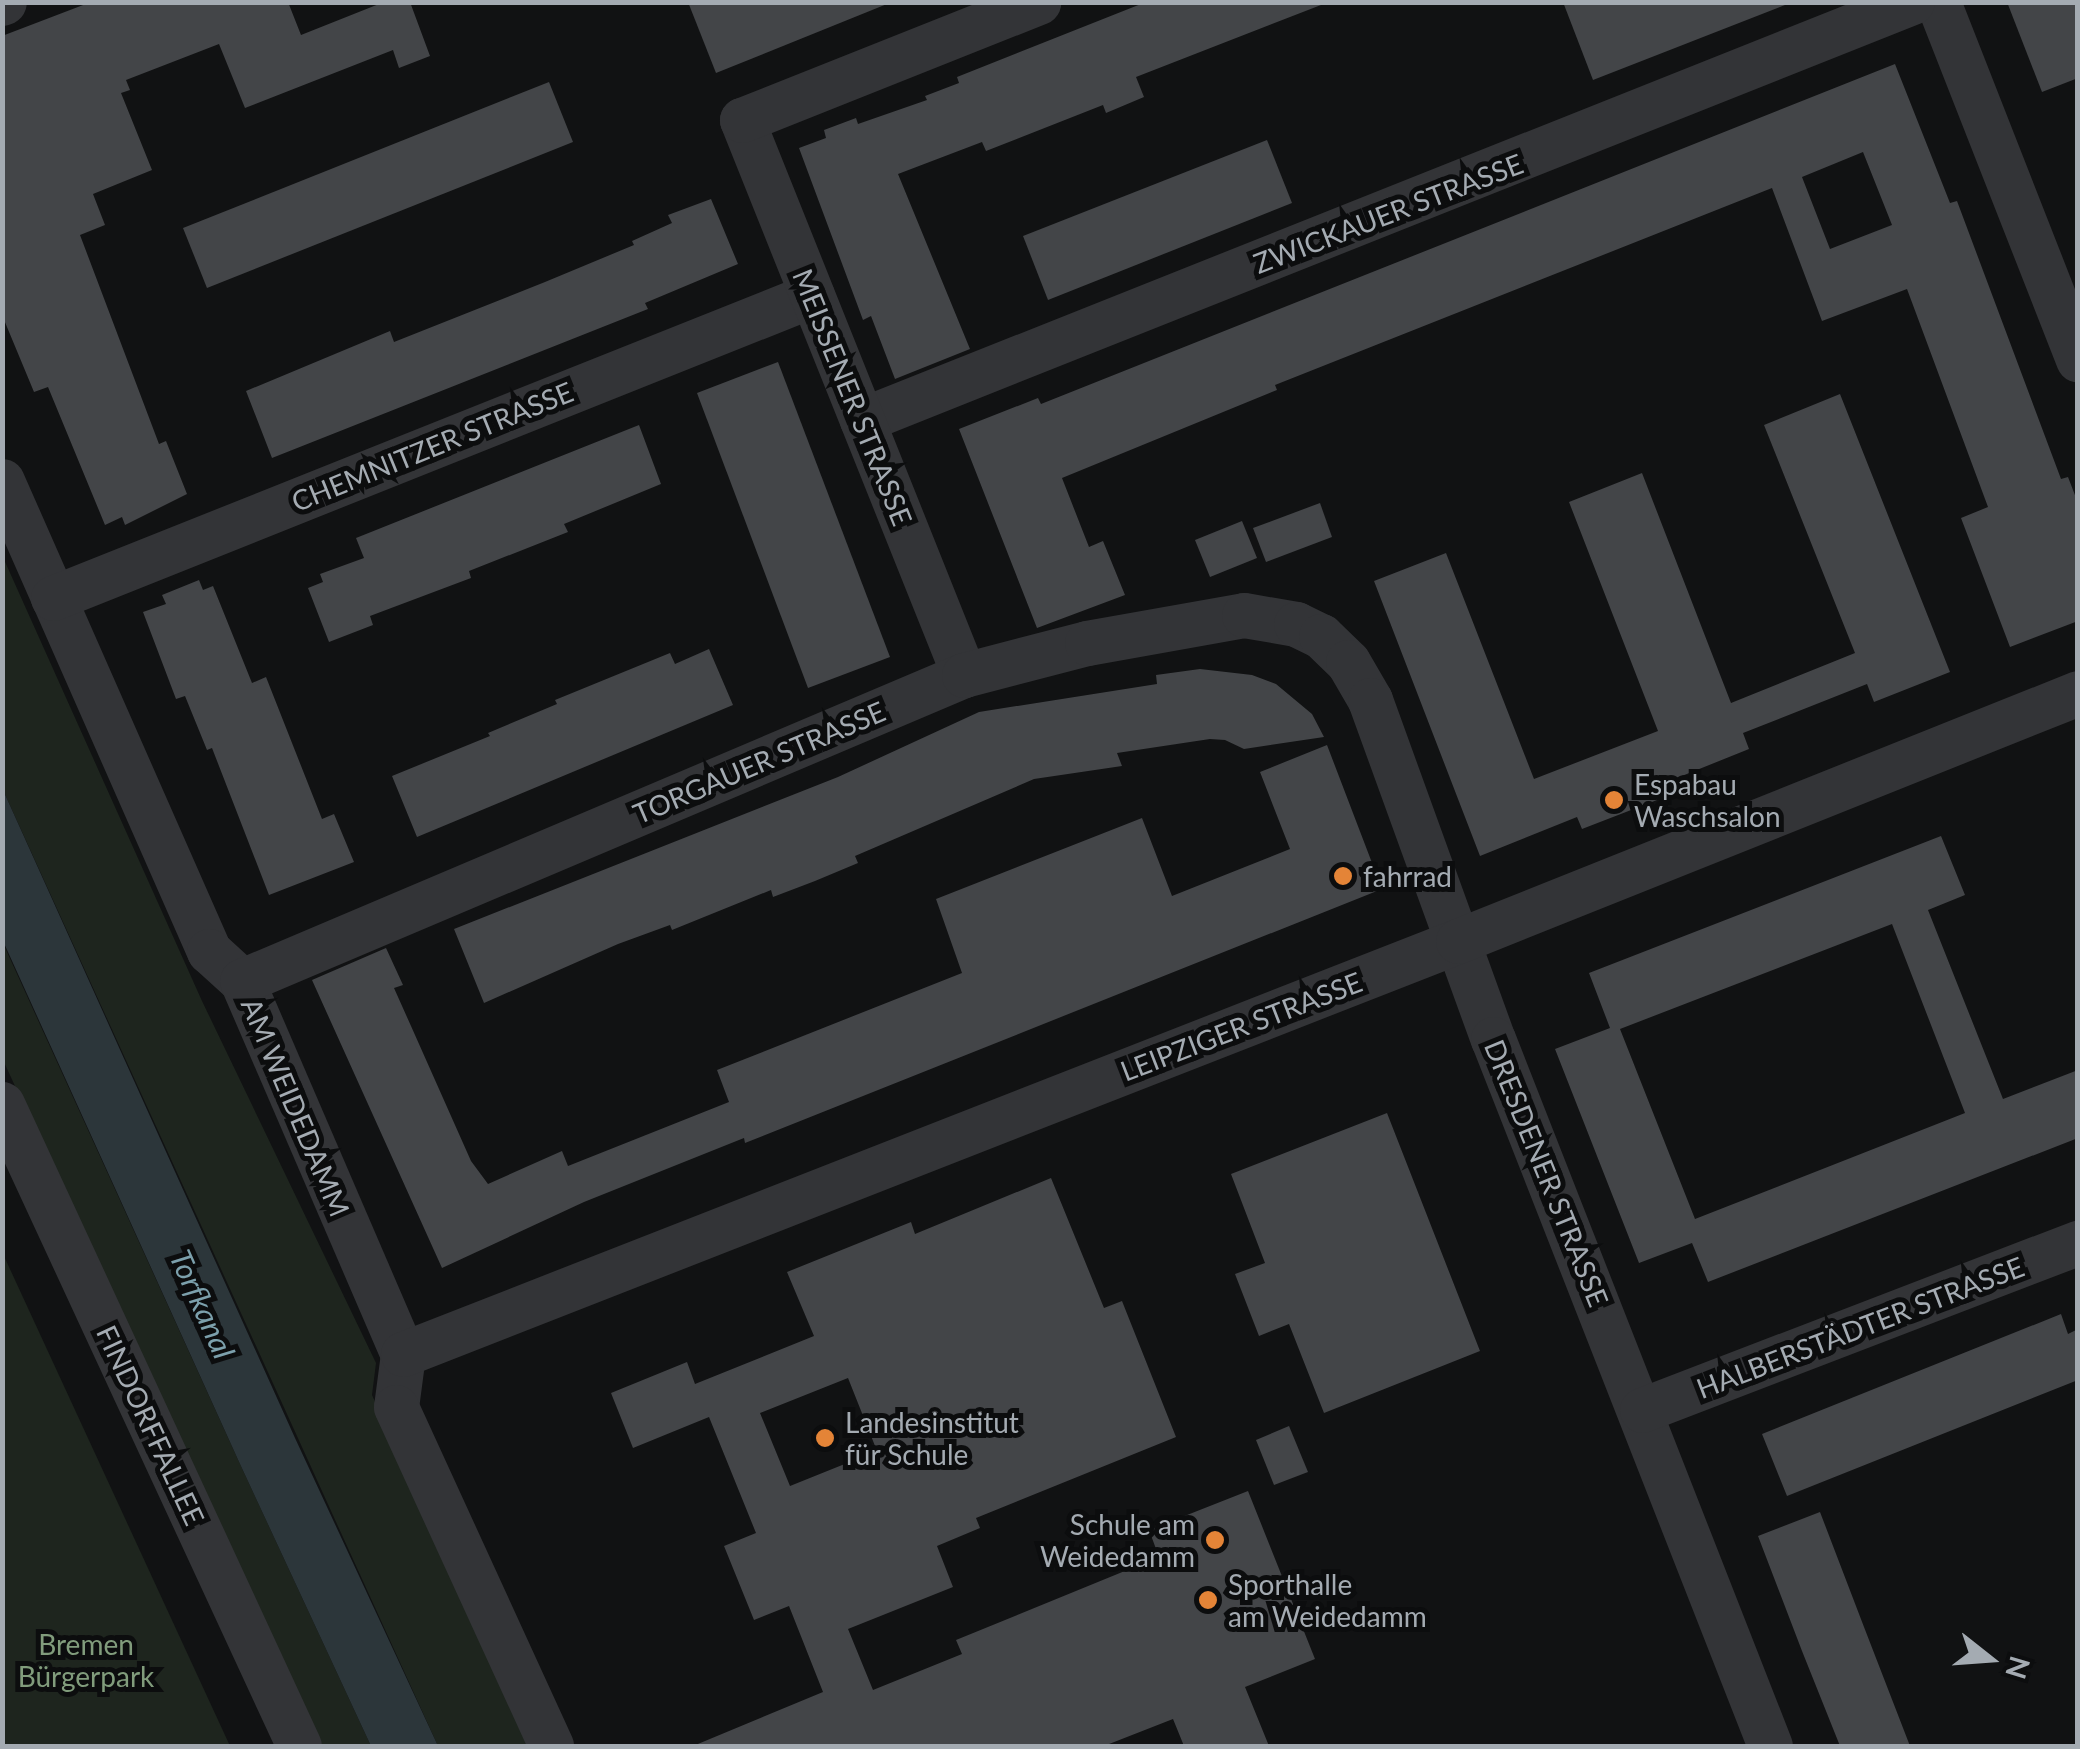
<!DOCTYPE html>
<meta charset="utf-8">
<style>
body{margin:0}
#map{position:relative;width:2080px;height:1749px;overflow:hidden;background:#111213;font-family:Lato,sans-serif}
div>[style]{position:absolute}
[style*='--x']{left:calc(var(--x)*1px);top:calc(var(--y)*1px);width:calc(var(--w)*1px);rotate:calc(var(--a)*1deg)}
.green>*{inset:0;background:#1e251e}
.water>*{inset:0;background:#2c363a}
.building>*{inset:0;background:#434548}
.street>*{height:45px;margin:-22.5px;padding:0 22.5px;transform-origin:22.5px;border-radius:22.5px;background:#333437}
.dots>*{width:28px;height:28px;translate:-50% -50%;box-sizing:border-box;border:5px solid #0c0d0e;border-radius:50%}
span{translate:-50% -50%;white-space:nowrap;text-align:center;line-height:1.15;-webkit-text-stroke:10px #0c0d0e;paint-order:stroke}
.street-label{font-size:28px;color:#a4abb2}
.poi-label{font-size:28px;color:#a4abb2}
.left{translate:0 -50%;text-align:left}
.right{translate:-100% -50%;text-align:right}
.park-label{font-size:28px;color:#819c7c}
.water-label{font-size:30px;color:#7ca0ac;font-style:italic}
.frame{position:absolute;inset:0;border:5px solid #a4abb2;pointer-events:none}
.north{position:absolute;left:1940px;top:1609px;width:100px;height:100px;-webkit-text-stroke:8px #0c0d0e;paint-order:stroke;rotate:107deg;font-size:28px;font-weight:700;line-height:40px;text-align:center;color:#a4abb2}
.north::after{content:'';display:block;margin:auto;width:35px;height:45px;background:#a4abb2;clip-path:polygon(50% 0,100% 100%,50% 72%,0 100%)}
</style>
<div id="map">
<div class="green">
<i style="clip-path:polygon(2px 555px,202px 1001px,376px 1363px,372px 1395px,532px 1746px,438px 1746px,3px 790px)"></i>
<i style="clip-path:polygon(2px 941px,240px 1464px,371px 1746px,319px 1746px,3px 1060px)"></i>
<i style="clip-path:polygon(3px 1254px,93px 1449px,230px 1746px,3px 1746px)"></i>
</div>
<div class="water">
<i style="clip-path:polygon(3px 790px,295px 1438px,438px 1746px,371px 1746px,240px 1464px,3px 941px)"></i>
</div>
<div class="building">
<i style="clip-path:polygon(91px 2px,288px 2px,301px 35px,384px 2px,410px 2px,430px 56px,399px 68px,393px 50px,245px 108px,219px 44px,126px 80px,130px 90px,121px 93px,152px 170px,93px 194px,105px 225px,80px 235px,159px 444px,166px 441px,187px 494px,125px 525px,122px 517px,105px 525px,48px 387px,34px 392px,2px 315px,2px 36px)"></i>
<i style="clip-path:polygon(688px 2px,887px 2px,887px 4px,716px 73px)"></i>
<i style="clip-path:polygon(1146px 2px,1321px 5px,1136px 77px,1144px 97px,1106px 113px,1103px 105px,986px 151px,982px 142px,898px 174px,970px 349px,895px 379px,871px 316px,863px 320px,799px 148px,826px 138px,824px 130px,856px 118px,858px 124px,927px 100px,925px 96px,959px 83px,957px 77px)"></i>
<i style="clip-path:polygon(1563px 2px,1785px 2px,1785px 5px,1593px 80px)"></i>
<i style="clip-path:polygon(2007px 2px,2078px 2px,2078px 78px,2042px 92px)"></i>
<i style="clip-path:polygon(evenodd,1895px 64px,1950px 203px,1957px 201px,2061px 479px,2068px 477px,2078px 503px,2078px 621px,2010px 647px,1961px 518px,1988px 507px,1907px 289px,1822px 321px,1772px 188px,1275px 385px,1277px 390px,1062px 478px,1089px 547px,1103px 541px,1125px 595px,1037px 628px,959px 429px,1038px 398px,1041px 404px,1895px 64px,1863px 152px,1892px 225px,1830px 249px,1802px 177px,1863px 152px)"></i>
<i style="clip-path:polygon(549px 82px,573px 142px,207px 288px,183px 228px)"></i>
<i style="clip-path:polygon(1267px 140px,1292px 203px,1048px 300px,1023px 236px)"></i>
<i style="clip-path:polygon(711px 199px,738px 264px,645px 303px,648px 309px,272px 458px,246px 391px,390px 331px,394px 342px,545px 282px,634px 245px,632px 241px,672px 223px,668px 215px)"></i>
<i style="clip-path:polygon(778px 362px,890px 657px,808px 688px,697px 393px)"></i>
<i style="clip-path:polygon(1840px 394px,1950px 672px,1874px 702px,1867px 684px,1743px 733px,1749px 749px,1652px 788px,1657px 800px,1582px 829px,1577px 817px,1480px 856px,1374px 581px,1446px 553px,1534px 779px,1658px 731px,1569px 502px,1642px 473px,1731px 703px,1855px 653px,1764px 425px)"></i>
<i style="clip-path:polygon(639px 425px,661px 484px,564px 524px,568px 532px,469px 571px,471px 578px,370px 616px,373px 625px,329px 642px,308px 588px,323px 582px,320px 574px,364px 558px,356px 538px)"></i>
<i style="clip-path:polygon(1320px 503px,1332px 537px,1266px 562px,1253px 528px)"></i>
<i style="clip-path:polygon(1242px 521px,1257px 558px,1210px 577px,1195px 540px)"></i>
<i style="clip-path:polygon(199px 580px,203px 590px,213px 586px,252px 683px,266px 677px,322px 819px,334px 814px,354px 862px,269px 895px,212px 748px,207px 750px,185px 696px,176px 699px,143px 612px,166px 604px,162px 595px)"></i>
<i style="clip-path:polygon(709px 649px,733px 705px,417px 837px,392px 776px,490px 736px,488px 733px,557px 704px,555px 700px,670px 653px,675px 664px)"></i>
<i style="clip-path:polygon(1200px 669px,1252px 675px,1276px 684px,1312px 714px,1324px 737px,1244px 749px,1225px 740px,1210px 739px,1117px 753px,1122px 766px,1034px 779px,855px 856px,858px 863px,815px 881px,773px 897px,771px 890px,672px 930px,670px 925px,618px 944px,484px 1003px,454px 929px,838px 777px,979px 712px,1157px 684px,1156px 675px)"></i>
<i style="clip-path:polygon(1327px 745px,1382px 889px,745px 1143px,744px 1138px,584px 1202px,442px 1268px,312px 980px,386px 948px,403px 985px,394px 988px,411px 1026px,471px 1161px,488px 1184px,562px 1151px,568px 1166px,729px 1102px,717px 1070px,962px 973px,936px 899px,1142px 818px,1172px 896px,1290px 849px,1260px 772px)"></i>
<i style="clip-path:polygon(evenodd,1941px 836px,1965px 895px,1928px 910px,2003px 1099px,2078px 1070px,2078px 1138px,1708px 1282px,1692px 1243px,1639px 1263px,1555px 1049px,1610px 1028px,1589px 973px,1941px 836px,1892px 924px,1965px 1113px,1695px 1219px,1620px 1029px,1892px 924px)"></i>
<i style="clip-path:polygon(1387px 1113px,1480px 1351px,1324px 1413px,1289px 1324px,1259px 1336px,1235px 1274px,1265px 1263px,1231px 1174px)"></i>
<i style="clip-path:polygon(evenodd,1051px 1178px,1104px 1308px,1122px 1301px,1176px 1437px,976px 1518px,980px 1528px,937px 1546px,953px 1587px,848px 1629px,873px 1690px,962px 1654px,956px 1640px,1159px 1557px,1149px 1530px,1248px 1491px,1315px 1659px,1245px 1687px,1269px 1746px,1184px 1746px,1173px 1719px,1104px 1746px,693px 1746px,823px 1692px,789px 1606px,754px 1620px,724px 1546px,756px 1533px,709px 1417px,633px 1448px,611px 1393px,687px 1362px,695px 1384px,814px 1336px,787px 1272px,911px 1222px,915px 1234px,1051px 1178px,848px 1378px,877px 1451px,790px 1486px,760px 1413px,848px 1378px)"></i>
<i style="clip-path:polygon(2061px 1314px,2068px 1334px,2078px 1329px,2078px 1380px,1787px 1496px,1762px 1434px)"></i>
<i style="clip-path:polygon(1289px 1426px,1308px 1472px,1274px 1485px,1256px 1440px)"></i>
<i style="clip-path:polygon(1820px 1512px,1864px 1627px,1910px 1746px,1840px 1746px,1802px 1651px,1758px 1536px)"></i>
</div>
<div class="street">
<i style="--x:1938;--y:2;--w:384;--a:68.6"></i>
<i style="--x:2;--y:3;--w:2;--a:-27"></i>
<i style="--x:862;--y:420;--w:1130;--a:-21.71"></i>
<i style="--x:2;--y:481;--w:514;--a:66.23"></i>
<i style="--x:209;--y:951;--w:45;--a:42.3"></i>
<i style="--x:242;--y:981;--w:406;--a:66.7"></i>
<i style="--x:403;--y:1354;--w:53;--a:97.5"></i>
<i style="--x:396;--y:1407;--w:373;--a:65.4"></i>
<i style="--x:53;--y:598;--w:817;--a:-21.76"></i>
<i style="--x:964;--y:675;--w:598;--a:-111.8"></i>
<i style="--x:742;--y:120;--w:319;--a:-21.7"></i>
<i style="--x:242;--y:981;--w:784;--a:-22.97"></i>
<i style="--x:964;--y:675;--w:127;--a:-14.6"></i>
<i style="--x:1087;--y:643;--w:159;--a:-10.1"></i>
<i style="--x:1244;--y:615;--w:53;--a:9.8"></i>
<i style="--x:1296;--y:624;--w:28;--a:26"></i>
<i style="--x:1321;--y:636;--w:37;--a:44"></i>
<i style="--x:1348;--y:662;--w:44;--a:59.9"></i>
<i style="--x:1370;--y:700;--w:361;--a:70.1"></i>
<i style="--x:1493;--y:1039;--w:759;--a:68.6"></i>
<i style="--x:2;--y:1104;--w:707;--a:65.17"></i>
<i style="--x:403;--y:1354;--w:1133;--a:-21.38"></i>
<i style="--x:1458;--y:941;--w:668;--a:-21.8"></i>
<i style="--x:1642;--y:1410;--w:467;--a:-21"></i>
</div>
<div class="dots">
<i style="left:1614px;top:800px;background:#e48437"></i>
<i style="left:1343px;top:876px;background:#e48437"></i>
<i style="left:825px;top:1438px;background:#e48437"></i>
<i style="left:1215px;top:1540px;background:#e48437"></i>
<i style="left:1208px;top:1600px;background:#e48437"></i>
</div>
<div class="street-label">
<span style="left:1388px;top:213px;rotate:-21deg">ZWICKAUER STRASSE</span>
<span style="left:853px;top:397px;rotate:68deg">MEISSENER STRASSE</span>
<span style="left:432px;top:446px;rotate:-22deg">CHEMNITZER STRASSE</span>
<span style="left:759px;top:762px;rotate:-23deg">TORGAUER STRASSE</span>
<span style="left:1241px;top:1026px;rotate:-21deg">LEIPZIGER STRASSE</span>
<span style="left:296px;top:1107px;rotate:67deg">AM WEIDEDAMM</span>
<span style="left:1547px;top:1173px;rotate:68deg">DRESDENER STRASSE</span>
<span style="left:1860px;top:1327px;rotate:-21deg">HALBERSTÄDTER STRASSE</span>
<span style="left:151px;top:1425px;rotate:65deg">FINDORFFALLEE</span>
</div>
<div class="poi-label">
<span class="left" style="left:1634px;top:800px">Espabau<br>Waschsalon</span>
<span class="left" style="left:1363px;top:876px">fahrrad</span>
<span class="left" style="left:845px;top:1438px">Landesinstitut<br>für Schule</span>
<span class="right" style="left:1195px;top:1540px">Schule am<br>Weidedamm</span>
<span class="left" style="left:1228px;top:1600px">Sporthalle<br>am Weidedamm</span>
</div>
<div class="park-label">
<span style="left:86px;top:1660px">Bremen<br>Bürgerpark</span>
</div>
<div class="water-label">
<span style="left:203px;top:1304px;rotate:66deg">Torfkanal</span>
</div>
<div class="frame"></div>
<div class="north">N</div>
</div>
